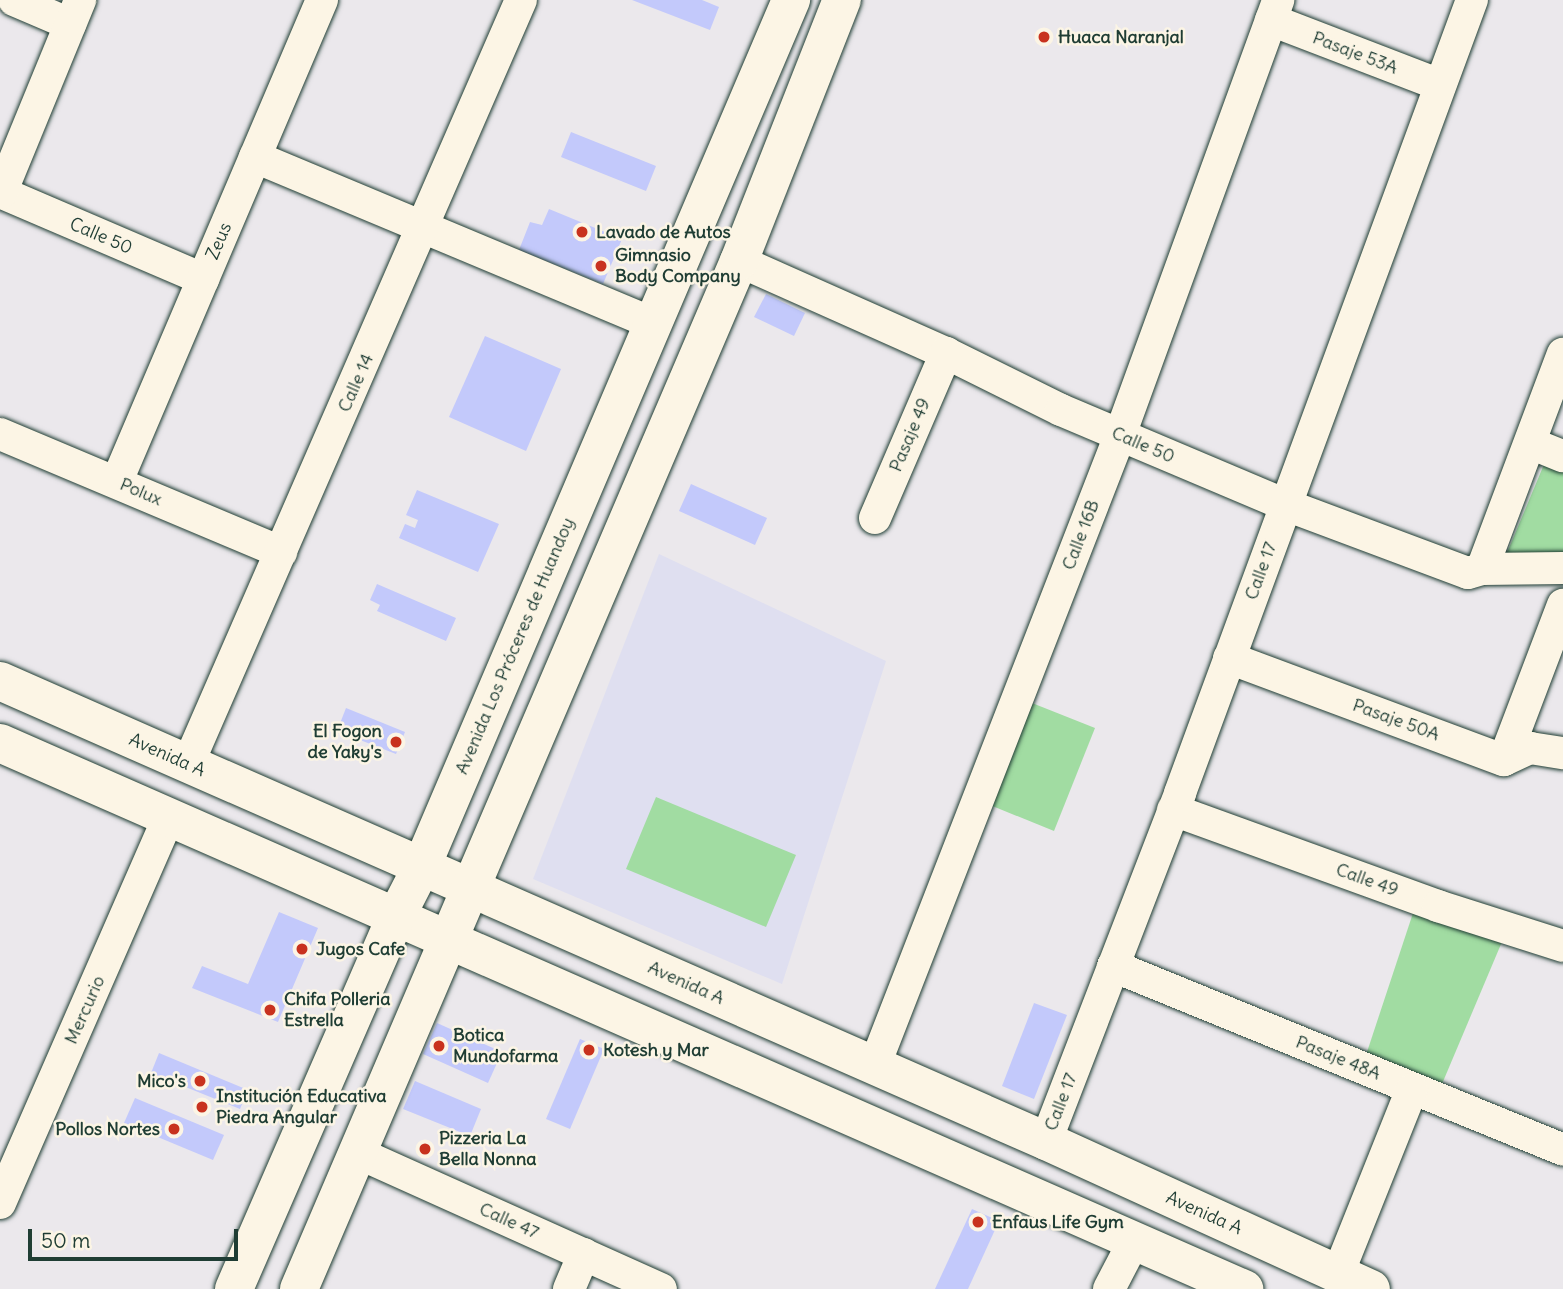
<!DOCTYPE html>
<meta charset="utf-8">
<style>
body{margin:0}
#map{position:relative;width:1563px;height:1289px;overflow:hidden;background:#ebe8ec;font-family:Delius,sans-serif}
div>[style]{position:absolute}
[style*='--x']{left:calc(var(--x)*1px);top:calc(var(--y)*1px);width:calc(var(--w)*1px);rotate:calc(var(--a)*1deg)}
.built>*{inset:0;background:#dfdff0}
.green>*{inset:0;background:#a1dca2}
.building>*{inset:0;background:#c3c9fb}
.roads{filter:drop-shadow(0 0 2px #1f3d34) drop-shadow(0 0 2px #1f3d34)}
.minor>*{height:32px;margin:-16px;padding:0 16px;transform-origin:16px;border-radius:16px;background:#fcf5e5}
.tertiary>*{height:38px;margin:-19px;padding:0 19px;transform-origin:19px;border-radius:19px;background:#fcf5e5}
.secondary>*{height:38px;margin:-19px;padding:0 19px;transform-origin:19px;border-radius:19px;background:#fcf5e5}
.dots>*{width:19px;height:19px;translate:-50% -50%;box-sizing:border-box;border:4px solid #fcf5e5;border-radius:50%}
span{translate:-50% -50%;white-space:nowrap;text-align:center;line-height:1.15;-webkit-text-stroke:5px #fcf5e5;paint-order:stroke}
.poi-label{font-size:18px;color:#1f3d34;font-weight:700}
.left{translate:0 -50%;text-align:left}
.right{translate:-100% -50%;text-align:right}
.street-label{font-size:18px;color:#1f3d34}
.scale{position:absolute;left:28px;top:1229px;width:210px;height:32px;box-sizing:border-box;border:4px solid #1f3d34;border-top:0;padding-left:9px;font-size:21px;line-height:24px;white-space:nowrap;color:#1f3d34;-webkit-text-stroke:5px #fcf5e5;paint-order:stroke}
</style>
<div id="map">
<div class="built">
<i style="clip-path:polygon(659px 554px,886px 661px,782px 984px,533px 879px)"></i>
</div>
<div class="green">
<i style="clip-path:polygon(1545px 462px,1563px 469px,1563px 558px,1504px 560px)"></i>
<i style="clip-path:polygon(1027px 701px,1095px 728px,1054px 831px,985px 803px)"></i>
<i style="clip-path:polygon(656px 797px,796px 855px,766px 927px,626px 869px)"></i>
<i style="clip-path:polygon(1414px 910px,1504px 937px,1442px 1084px,1366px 1055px)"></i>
</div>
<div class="building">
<i style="clip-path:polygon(632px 0,702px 0,719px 7px,710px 30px)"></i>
<i style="clip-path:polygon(571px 132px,656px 166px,646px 191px,561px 157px)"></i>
<i style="clip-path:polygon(549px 209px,622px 239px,603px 284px,519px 250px,530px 222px,542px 225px)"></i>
<i style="clip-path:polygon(766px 294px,805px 313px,794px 336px,754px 317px)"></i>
<i style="clip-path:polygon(485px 336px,561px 369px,526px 451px,449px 417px)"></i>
<i style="clip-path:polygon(691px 484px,767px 518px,755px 545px,679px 511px)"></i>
<i style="clip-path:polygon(417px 490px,499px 524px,478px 572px,399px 538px,405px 524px,415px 528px,418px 520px,406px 515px)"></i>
<i style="clip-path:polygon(377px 584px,456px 618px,446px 641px,377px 611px,380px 605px,370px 600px)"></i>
<i style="clip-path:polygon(346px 708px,405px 732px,396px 754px,337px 731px)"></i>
<i style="clip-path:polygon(279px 912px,318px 928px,278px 1022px,192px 988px,202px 966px,248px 984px)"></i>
<i style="clip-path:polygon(1034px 1003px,1067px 1015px,1034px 1099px,1002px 1086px)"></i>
<i style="clip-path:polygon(437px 1023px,502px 1052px,488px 1083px,423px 1054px)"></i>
<i style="clip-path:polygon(580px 1039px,604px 1049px,570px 1129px,546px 1119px)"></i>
<i style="clip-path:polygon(159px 1053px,248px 1090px,240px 1109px,151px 1073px)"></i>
<i style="clip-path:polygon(415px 1081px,481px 1109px,470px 1136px,403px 1109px)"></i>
<i style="clip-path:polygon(135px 1098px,224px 1135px,213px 1160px,124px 1123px)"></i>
<i style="clip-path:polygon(972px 1209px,999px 1221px,968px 1289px,935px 1289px)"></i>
</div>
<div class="roads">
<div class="minor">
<i style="--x:14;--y:0;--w:61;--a:23.2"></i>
<i style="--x:1271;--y:20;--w:181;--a:21"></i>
<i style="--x:255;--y:157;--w:430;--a:22.7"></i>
<i style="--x:0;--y:192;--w:221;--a:23.2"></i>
<i style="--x:1;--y:193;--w:209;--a:-67.7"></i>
<i style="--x:739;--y:261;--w:227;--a:24"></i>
<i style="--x:946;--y:353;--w:128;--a:26.4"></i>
<i style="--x:1061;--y:410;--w:244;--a:22.9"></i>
<i style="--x:1286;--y:505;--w:194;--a:20.5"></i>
<i style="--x:1468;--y:573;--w:15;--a:-16"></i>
<i style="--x:1482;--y:569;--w:81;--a:-0.7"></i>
<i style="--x:0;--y:434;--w:305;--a:22.8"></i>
<i style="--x:1530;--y:443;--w:35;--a:22"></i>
<i style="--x:117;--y:481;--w:523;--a:-66.92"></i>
<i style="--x:875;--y:518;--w:180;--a:-66.7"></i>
<i style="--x:1482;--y:569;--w:230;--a:-69.4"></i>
<i style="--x:1229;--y:658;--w:293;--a:20.4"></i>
<i style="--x:1504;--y:760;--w:29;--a:-25"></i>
<i style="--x:1530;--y:748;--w:33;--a:9"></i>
<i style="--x:1504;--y:760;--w:166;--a:-69.2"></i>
<i style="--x:188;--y:764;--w:833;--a:-66.45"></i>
<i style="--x:1173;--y:810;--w:282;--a:19.9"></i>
<i style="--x:1438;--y:906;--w:131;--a:17.7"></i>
<i style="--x:1113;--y:966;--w:486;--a:22.2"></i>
<i style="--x:874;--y:1067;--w:678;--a:-68.73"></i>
<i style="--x:1120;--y:435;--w:463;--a:-70"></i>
<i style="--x:1046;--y:1141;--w:373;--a:-68.9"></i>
<i style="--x:1180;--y:793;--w:845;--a:-69.79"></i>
<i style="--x:358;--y:1153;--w:332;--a:24.2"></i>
<i style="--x:0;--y:1203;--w:422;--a:-66.4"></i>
<i style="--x:1338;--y:1274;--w:199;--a:-68.2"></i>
<i style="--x:569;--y:1289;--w:38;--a:-67"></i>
<i style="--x:1109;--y:1289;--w:54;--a:-62.5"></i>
</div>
<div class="tertiary">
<i style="--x:0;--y:681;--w:1143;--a:23.74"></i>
<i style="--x:1046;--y:1141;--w:357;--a:24.5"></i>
<i style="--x:0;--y:743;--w:1359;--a:23.7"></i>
</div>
<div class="secondary">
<i style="--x:234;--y:1289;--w:408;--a:-66.5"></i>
<i style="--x:397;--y:915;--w:53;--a:-62.9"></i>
<i style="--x:421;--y:868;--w:944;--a:-66.91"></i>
<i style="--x:299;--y:1289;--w:1118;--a:-66.83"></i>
<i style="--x:739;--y:261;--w:281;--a:-68.5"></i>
</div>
</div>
<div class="dots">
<i style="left:1044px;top:37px;background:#c8321e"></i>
<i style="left:582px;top:232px;background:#c8321e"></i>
<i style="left:601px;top:266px;background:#c8321e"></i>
<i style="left:396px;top:742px;background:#c8321e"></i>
<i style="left:302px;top:949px;background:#c8321e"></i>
<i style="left:270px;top:1010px;background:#c8321e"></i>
<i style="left:439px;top:1046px;background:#c8321e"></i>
<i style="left:589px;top:1050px;background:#c8321e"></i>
<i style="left:200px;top:1081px;background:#c8321e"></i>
<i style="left:202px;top:1107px;background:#c8321e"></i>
<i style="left:174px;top:1129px;background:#c8321e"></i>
<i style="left:425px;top:1149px;background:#c8321e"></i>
<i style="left:978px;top:1222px;background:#c8321e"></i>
</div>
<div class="poi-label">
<span class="left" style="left:1058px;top:37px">Huaca Naranjal</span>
<span class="left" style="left:596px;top:232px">Lavado de Autos</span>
<span class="left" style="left:615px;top:266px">Gimnasio<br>Body Company</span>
<span class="right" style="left:382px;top:742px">El Fogon<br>de Yaky's</span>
<span class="left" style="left:316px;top:949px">Jugos Cafe</span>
<span class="left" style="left:284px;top:1010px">Chifa Polleria<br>Estrella</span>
<span class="left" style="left:453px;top:1046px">Botica<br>Mundofarma</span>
<span class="left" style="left:603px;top:1050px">Kotesh y Mar</span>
<span class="right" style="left:186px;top:1081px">Mico's</span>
<span class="left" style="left:216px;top:1107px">Institución Educativa<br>Piedra Angular</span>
<span class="right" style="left:160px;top:1129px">Pollos Nortes</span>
<span class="left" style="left:439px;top:1149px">Pizzeria La<br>Bella Nonna</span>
<span class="left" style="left:992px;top:1222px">Enfaus Life Gym</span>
</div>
<div class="street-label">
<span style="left:1355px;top:53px;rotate:21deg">Pasaje 53A</span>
<span style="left:101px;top:236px;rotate:23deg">Calle 50</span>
<span style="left:219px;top:241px;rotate:-67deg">Zeus</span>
<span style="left:356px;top:383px;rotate:-66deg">Calle 14</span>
<span style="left:910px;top:435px;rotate:-67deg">Pasaje 49</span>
<span style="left:1143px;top:445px;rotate:23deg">Calle 50</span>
<span style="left:141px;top:492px;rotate:23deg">Polux</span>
<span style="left:1081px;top:535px;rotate:-69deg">Calle 16B</span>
<span style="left:1261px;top:571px;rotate:-70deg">Calle 17</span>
<span style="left:515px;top:646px;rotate:-67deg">Avenida Los Próceres de Huandoy</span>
<span style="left:1396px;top:720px;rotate:20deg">Pasaje 50A</span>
<span style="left:167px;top:755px;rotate:24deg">Avenida A</span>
<span style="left:1367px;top:880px;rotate:20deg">Calle 49</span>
<span style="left:686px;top:983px;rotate:24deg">Avenida A</span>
<span style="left:85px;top:1010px;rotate:-66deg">Mercurio</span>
<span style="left:1338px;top:1058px;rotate:22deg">Pasaje 48A</span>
<span style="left:1061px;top:1102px;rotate:-69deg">Calle 17</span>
<span style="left:1204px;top:1213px;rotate:24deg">Avenida A</span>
<span style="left:509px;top:1221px;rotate:24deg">Calle 47</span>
</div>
<div class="scale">50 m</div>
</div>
